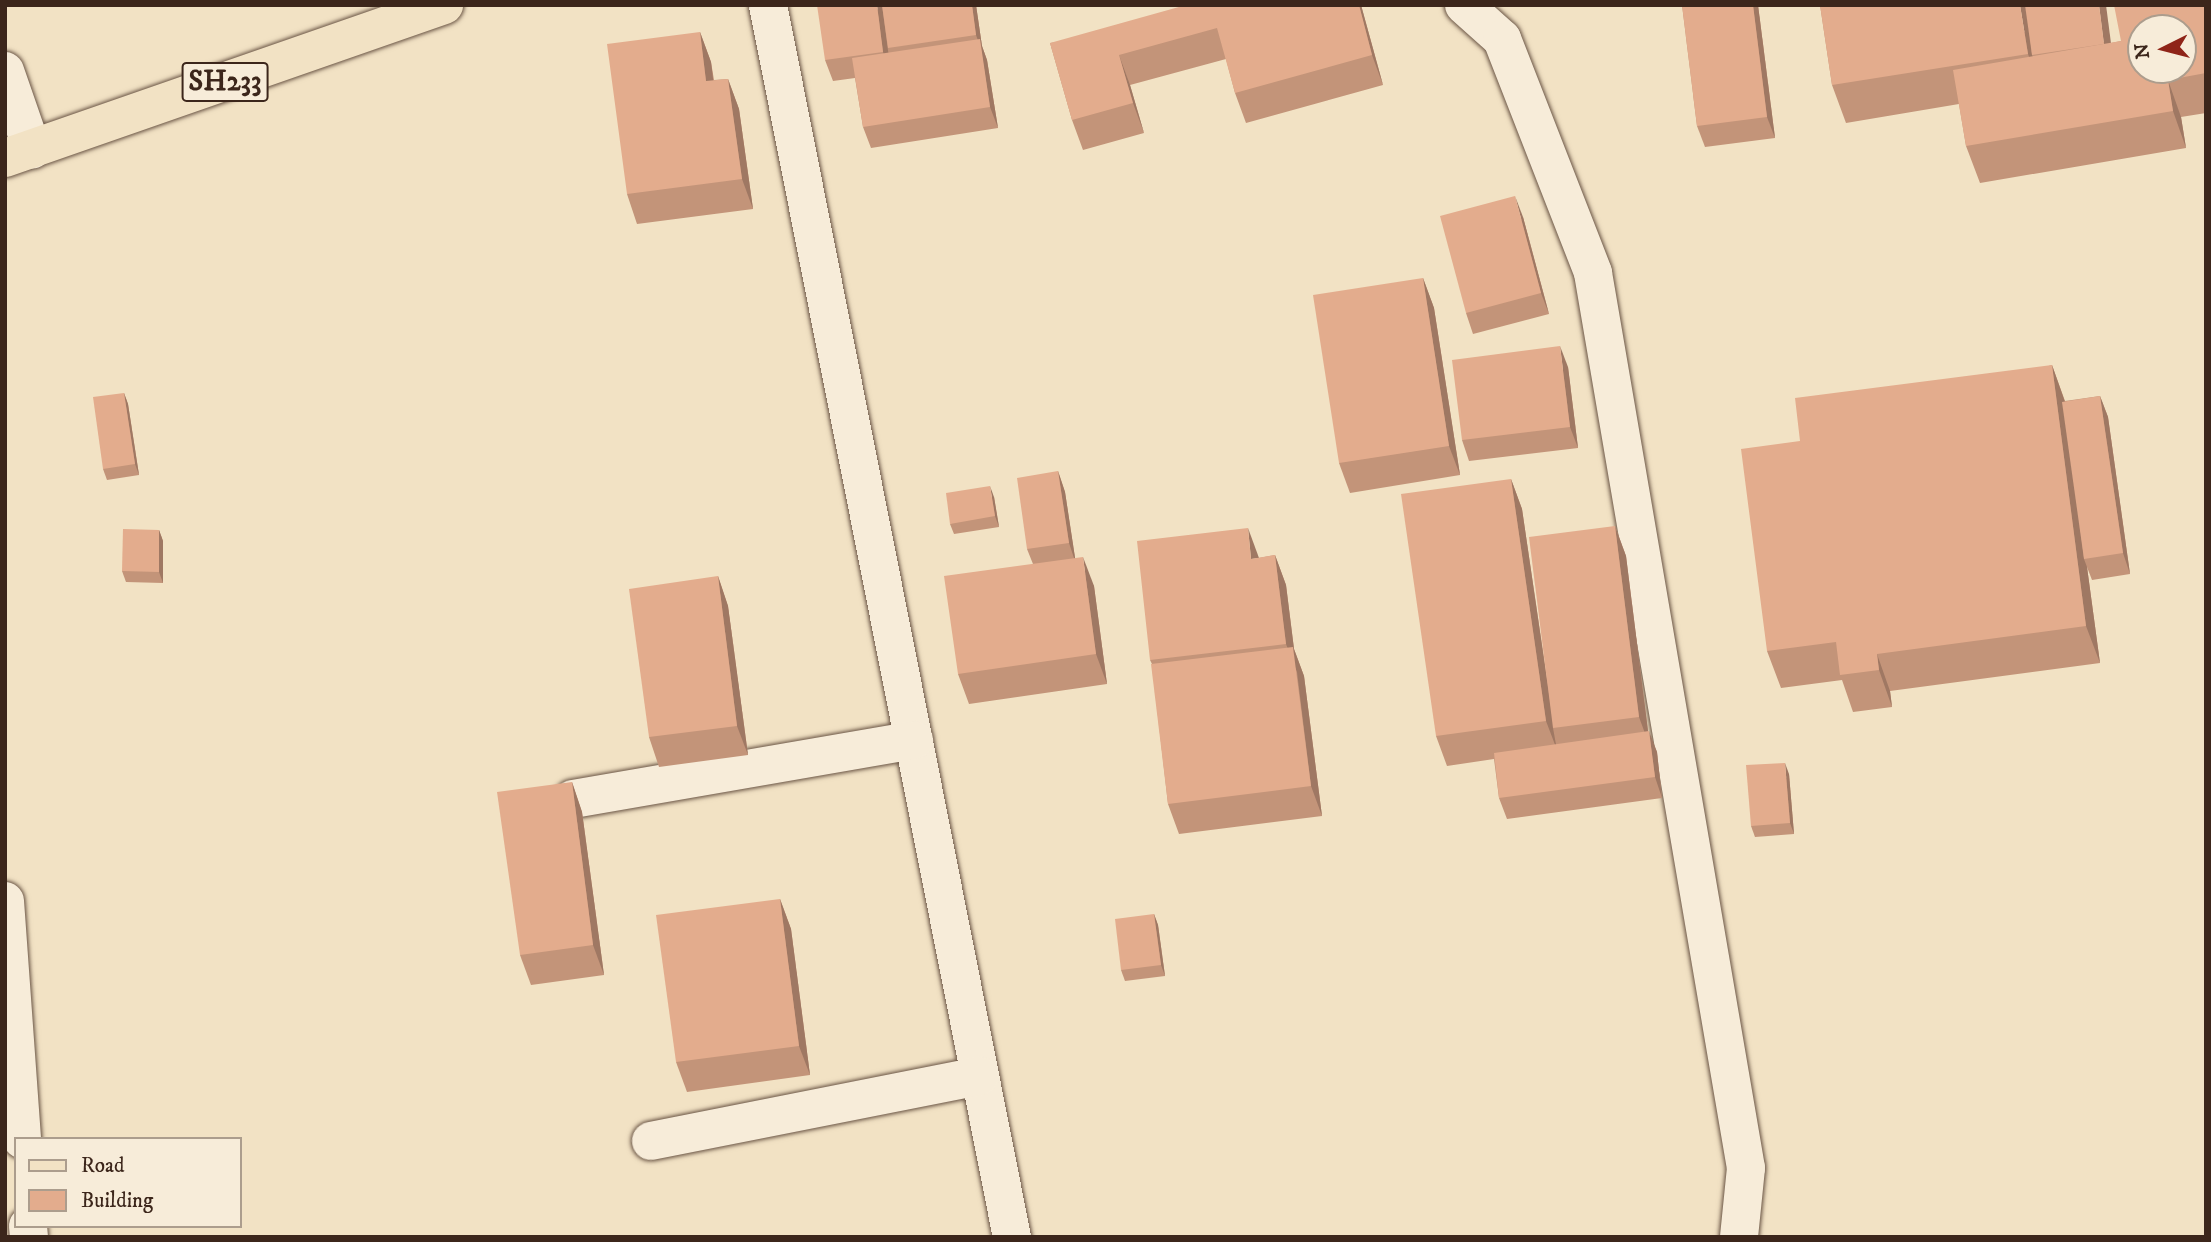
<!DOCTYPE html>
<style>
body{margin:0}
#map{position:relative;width:2211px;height:1242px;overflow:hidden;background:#f2e2c4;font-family:"IM FELL DW Pica",serif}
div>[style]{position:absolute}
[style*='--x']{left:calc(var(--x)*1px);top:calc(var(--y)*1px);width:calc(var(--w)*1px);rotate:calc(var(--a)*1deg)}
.roads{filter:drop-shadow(0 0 2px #6a5545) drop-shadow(0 0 2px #6a5545)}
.minor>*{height:38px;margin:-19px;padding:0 19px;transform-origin:19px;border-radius:19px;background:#f7ecd9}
.major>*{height:38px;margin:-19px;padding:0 19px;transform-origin:19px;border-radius:19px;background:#f2e2c4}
.wall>*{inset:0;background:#c39479}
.shaded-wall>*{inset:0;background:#9f7863}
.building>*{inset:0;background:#e3ac8d}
span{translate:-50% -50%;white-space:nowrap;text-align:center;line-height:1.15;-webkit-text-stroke:5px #f7ecd9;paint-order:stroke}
.shield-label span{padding:2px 5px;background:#f7ecd9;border:2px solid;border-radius:5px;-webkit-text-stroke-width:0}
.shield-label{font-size:28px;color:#3c261b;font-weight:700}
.frame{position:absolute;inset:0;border:7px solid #3c261b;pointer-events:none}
.legend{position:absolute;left:14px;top:1137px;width:228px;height:91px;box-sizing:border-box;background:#f7ecd9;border:2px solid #ac9d8d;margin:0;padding:9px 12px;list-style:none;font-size:21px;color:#3c261b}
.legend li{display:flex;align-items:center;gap:14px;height:35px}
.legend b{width:35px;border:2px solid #ac9d8d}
.north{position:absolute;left:2127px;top:14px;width:70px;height:70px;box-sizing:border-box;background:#f7ecd9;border:2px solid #ac9d8d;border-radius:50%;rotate:264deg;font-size:19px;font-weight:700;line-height:28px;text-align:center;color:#3c261b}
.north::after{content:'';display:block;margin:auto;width:24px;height:32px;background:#8f2418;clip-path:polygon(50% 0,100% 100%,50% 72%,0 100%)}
</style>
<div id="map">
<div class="roads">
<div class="minor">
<i style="--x:768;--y:5;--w:1256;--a:78.8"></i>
<i style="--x:1464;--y:5;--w:51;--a:41.8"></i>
<i style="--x:1502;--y:39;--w:251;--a:68.7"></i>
<i style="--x:1593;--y:273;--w:908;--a:80.3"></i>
<i style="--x:1746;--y:1168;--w:69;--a:95.8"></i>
<i style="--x:5;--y:71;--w:83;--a:70.9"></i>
<i style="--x:573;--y:799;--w:346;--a:-9.8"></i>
<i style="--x:5;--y:901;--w:239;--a:85.9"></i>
<i style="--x:651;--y:1141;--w:335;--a:-11.2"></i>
<i style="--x:28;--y:1226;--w:11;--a:85"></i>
</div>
<div class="major">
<i style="--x:5;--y:158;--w:465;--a:-19.2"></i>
</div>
</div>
<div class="wall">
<i style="clip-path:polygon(882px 5px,976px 5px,982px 46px,987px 60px,998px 128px,871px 148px,863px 127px,855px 78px,833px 81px,825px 60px)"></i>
<i style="clip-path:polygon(1361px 5px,1383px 85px,1246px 123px,1235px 93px,1226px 59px,1130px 85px,1144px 133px,1083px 150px,1072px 120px,1050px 43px)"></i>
<i style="clip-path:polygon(1682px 5px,1758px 5px,1775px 138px,1705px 147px,1697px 126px)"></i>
<i style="clip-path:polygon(1820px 5px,2111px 43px,2121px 41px,2206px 5px,2206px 113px,2181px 117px,2186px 148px,1980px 183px,1966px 146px,1959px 104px,1846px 123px,1832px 85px)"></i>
<i style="clip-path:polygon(700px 32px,711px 62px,714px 80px,728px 79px,739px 109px,753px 209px,637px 224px,627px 194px)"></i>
<i style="clip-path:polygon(1523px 217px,1549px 314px,1473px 334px,1466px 313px)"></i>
<i style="clip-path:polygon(1423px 278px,1434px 308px,1460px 475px,1350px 493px,1339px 463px)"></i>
<i style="clip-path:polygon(2052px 365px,2065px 401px,2100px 396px,2108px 417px,2130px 574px,2092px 580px,2087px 567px,2100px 663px,1890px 691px,1892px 707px,1853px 712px,1842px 680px,1781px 688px,1767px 651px,1800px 441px)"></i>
<i style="clip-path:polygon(1568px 367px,1578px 448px,1469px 461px,1462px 440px)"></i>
<i style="clip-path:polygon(124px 393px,128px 404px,139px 475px,107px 480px,103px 469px)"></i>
<i style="clip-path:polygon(1058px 471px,1065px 492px,1075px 558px,1094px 586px,1107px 684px,969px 704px,958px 674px,1033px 564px,1027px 549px)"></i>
<i style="clip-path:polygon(1511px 479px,1522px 509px,1547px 678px,1615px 526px,1626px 556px,1648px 731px,1657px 752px,1662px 798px,1507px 819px,1499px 798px,1494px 759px,1447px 766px,1436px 736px)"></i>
<i style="clip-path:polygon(994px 497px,999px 527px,954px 534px,950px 524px)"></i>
<i style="clip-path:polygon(159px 530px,163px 541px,163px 583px,126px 582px,122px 571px)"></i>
<i style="clip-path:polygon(1275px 555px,1286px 585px,1294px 649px,1304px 676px,1322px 816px,1179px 834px,1168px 804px,1152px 664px,1150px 660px,1259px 558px)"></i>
<i style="clip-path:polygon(718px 576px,728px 606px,748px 755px,659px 767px,649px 737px)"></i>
<i style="clip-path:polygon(1789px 774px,1794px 834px,1755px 837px,1751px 826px)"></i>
<i style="clip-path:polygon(572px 782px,582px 812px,604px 975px,531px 985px,520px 955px)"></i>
<i style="clip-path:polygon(780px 899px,791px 929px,810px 1075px,687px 1092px,676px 1062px)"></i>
<i style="clip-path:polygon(1154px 914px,1158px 925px,1165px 976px,1125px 981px,1121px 970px)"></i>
</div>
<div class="shaded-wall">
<i style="clip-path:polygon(877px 5px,882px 5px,891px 73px,883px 52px)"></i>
<i style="clip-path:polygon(972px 5px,976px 5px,982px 46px,987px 60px,998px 128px,990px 107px,981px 49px,976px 35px)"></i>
<i style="clip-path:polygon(1359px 5px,1361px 5px,1383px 85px,1372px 55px)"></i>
<i style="clip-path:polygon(1753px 5px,1758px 5px,1775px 138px,1767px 117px)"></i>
<i style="clip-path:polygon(2020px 5px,2027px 5px,2032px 55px,2038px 70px,2041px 91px,2028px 54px)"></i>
<i style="clip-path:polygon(2099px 5px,2106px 5px,2115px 74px,2104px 45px)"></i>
<i style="clip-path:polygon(700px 32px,711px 62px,717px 111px,706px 81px)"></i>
<i style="clip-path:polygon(1119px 55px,1130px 85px,1144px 133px,1133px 103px)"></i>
<i style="clip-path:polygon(728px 79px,739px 109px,753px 209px,742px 179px)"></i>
<i style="clip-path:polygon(2168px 80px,2181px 117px,2186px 148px,2173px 111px)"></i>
<i style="clip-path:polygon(1515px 196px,1523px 217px,1549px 314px,1541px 293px)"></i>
<i style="clip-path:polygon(1423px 278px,1434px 308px,1460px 475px,1449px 446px)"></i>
<i style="clip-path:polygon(1560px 346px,1568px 367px,1578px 448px,1570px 427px)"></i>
<i style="clip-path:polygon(2052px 365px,2065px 402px,2084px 559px,2087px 567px,2100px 663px,2086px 626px)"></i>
<i style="clip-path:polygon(124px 393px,128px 404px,139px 475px,135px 464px)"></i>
<i style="clip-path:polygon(2100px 396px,2108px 417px,2130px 574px,2123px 553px)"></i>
<i style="clip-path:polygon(1058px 471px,1065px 492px,1076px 564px,1069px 543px)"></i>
<i style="clip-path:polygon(1511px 479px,1522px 509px,1554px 728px,1553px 728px,1557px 750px,1546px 721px)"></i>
<i style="clip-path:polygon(990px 486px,994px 497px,999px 527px,995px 516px)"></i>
<i style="clip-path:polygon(1615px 526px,1626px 556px,1650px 747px,1639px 717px)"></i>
<i style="clip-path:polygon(1248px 528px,1259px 558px,1251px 559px)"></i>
<i style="clip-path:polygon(159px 530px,163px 541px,163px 583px,159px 572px)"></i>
<i style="clip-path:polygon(1275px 555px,1286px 585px,1294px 649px,1304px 676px,1322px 816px,1311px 786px,1297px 672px,1286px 644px)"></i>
<i style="clip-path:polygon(1083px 557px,1094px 586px,1107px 684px,1096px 654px)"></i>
<i style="clip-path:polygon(718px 576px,728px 606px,748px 755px,737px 726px)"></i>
<i style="clip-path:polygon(1877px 654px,1890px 691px,1892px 707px,1879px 670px)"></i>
<i style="clip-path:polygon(1649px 731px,1657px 752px,1662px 798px,1655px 777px)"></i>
<i style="clip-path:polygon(1785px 763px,1789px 774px,1794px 834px,1790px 823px)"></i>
<i style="clip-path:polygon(572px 782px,582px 812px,604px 975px,593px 945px)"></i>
<i style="clip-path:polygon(780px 899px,791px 929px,810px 1075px,799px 1046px)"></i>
<i style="clip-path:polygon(1154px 914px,1158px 925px,1165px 976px,1161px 965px)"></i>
</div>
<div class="building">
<i style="clip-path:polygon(817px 5px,877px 5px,883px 52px,825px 60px)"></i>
<i style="clip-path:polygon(882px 5px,972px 5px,976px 35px,888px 48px)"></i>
<i style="clip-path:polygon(1186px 5px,1359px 5px,1372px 55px,1235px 93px,1217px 28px,1119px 55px,1133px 103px,1072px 120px,1050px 43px)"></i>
<i style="clip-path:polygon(1682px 5px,1753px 5px,1767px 117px,1697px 126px)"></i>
<i style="clip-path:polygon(1820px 5px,2020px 5px,2028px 54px,1832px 85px)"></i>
<i style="clip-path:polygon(2025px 5px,2099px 5px,2104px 44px,2032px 55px)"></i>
<i style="clip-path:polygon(evenodd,2114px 5px,2206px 5px,2206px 73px,2168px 80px,2173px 111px,1966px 146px,1953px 70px,2121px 41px,2114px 5px,2141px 28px,2183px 28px,2183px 70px,2141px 70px,2141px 28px)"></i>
<i style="clip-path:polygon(700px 32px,706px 81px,728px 79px,742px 179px,627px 194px,607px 44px)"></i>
<i style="clip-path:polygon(980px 39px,990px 107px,863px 127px,852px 58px)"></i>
<i style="clip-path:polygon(1515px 196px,1541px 293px,1466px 313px,1440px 216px)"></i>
<i style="clip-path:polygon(1423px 278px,1449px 446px,1339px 463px,1313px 295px)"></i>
<i style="clip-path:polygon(1560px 346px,1570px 427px,1462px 440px,1452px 360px)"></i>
<i style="clip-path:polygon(2052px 365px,2086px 626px,1877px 654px,1879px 670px,1840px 675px,1836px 642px,1767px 651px,1741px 449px,1800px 441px,1795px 398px)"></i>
<i style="clip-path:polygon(124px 393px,135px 464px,103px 469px,93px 397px)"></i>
<i style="clip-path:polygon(2100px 396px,2123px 553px,2084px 559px,2062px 402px)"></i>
<i style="clip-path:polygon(1058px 471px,1069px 543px,1027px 549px,1017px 478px)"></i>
<i style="clip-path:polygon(1511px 479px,1546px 721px,1436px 736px,1401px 494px)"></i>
<i style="clip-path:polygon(990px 486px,995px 516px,950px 524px,946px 493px)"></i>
<i style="clip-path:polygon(1615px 526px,1639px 717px,1553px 728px,1529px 537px)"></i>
<i style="clip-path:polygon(1248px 528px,1251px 559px,1275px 555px,1286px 644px,1150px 660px,1137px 541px)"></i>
<i style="clip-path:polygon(123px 529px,159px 530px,159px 572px,122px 571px)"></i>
<i style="clip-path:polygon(1083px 557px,1096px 654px,958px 674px,944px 576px)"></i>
<i style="clip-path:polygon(718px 576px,737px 726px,649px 737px,629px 589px)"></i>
<i style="clip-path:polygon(1293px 647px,1311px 786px,1168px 804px,1151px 664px)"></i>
<i style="clip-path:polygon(1649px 731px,1655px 777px,1499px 798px,1494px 753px)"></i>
<i style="clip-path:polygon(1785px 763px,1790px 823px,1751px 826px,1746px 765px)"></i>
<i style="clip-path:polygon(572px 782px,593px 945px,520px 955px,497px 792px)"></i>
<i style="clip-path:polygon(780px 899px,799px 1046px,676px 1062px,656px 915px)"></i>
<i style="clip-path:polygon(1154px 914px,1161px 965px,1121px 970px,1115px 919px)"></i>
</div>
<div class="shield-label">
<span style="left:225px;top:82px">SH233</span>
</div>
<div class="frame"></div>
<ul class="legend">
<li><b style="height:9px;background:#f2e2c4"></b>Road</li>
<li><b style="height:19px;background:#e3ac8d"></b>Building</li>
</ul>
<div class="north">N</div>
</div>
